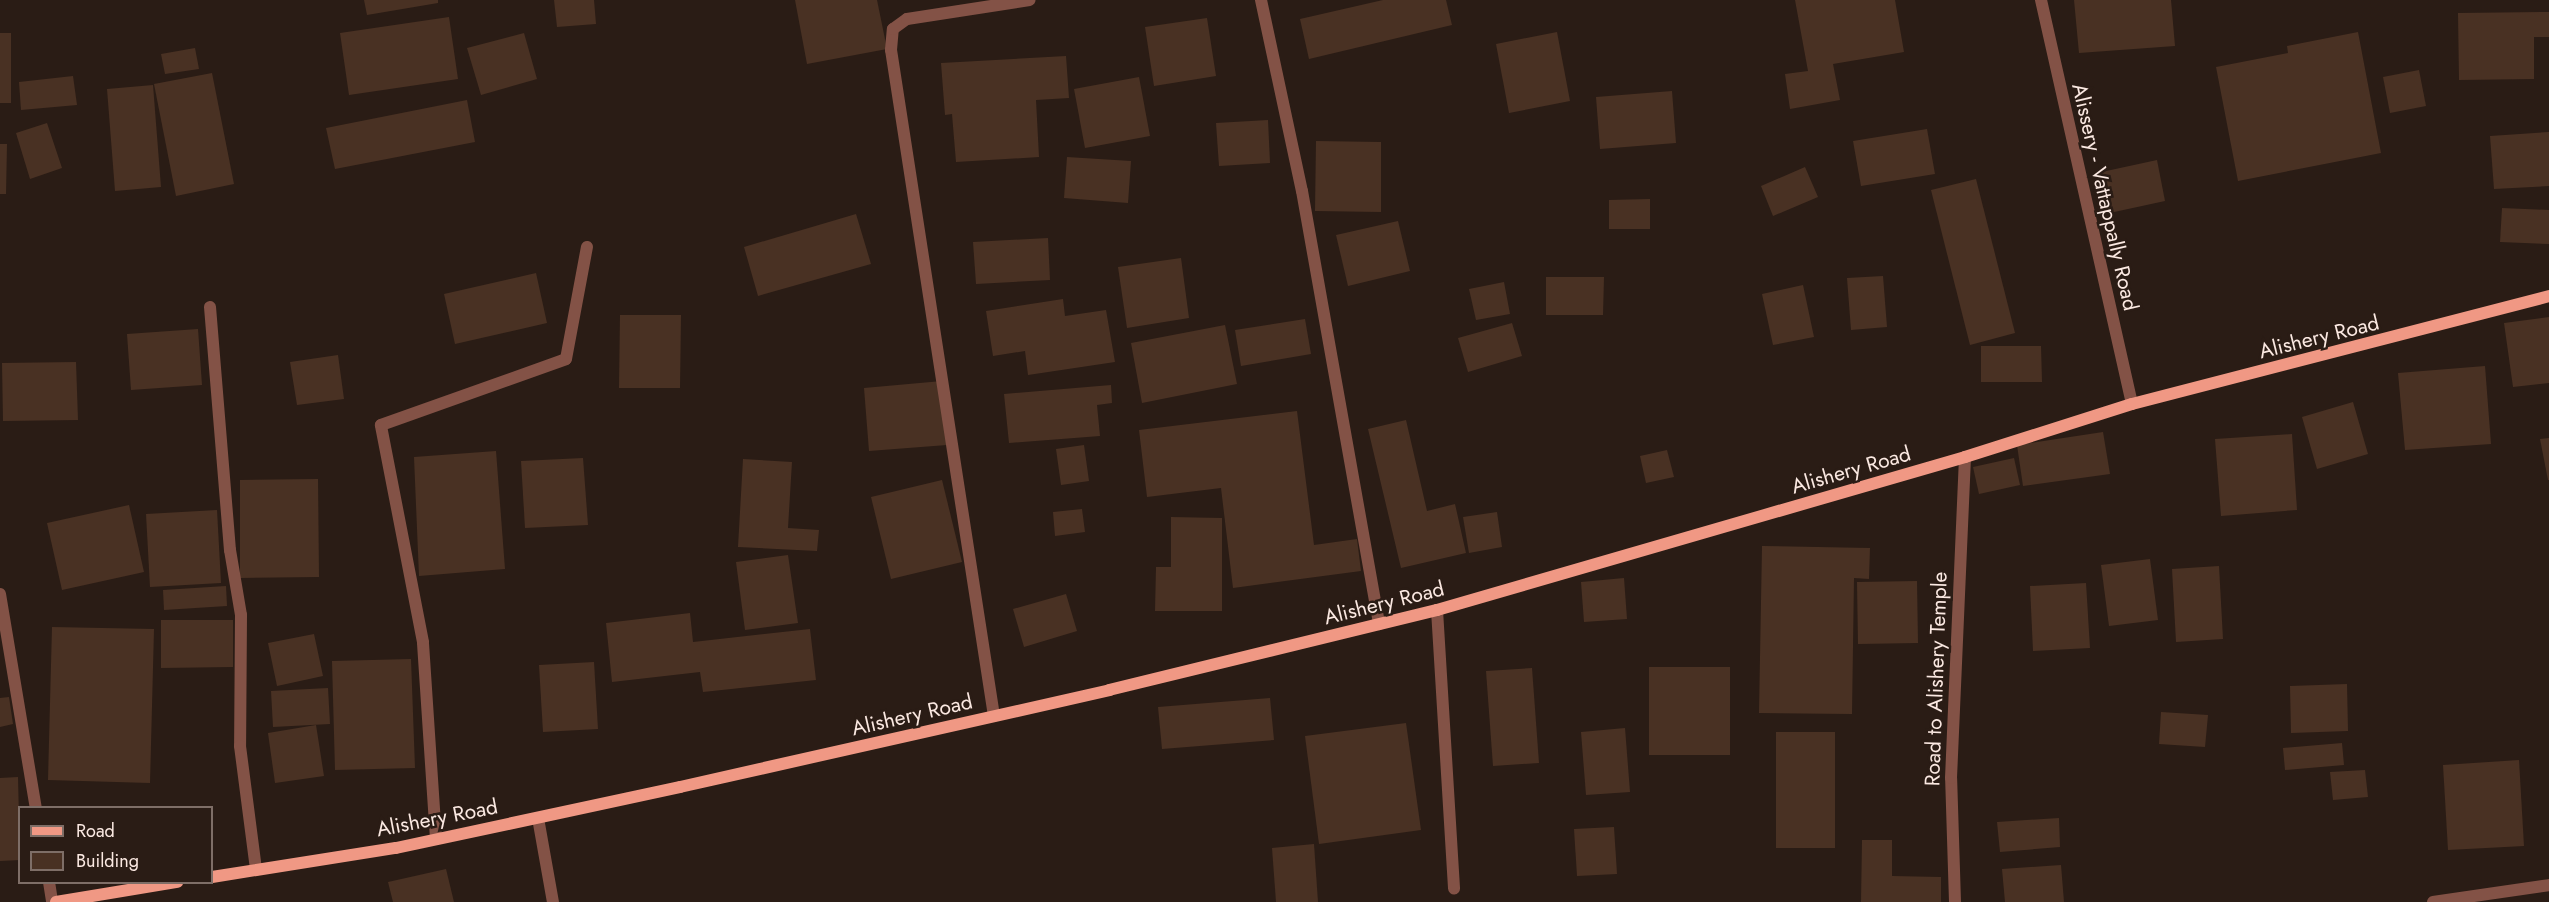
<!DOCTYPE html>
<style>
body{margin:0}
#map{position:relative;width:2549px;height:902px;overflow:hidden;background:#2a1c15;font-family:Jost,sans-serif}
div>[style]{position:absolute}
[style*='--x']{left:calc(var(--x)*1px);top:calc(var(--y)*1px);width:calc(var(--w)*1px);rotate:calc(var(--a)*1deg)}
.building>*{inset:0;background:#493123}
.minor>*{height:12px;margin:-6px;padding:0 6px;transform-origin:6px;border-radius:6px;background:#835246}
.tertiary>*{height:12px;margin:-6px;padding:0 6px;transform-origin:6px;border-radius:6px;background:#835246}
.secondary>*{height:12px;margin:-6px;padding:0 6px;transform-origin:6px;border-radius:6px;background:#f09884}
span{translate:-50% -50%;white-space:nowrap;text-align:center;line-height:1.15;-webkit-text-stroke:5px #2a1c15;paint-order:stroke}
.street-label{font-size:21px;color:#fbe9e2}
.legend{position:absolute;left:18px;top:806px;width:195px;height:78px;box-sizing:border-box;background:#2a1c15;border:2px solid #7e6e67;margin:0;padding:8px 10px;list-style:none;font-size:18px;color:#fbe9e2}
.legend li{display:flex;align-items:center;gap:12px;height:30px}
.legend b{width:30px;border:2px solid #7e6e67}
</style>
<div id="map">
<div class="building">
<i style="clip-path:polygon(364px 0,438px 0,438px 3px,367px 15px)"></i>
<i style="clip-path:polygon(554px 0,594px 0,596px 24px,557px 27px)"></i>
<i style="clip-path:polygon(795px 0,877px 0,887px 49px,807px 64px)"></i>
<i style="clip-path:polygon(1383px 0,1446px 0,1452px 25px,1309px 59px,1300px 19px)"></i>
<i style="clip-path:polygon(1795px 0,1895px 0,1904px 52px,1833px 64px,1840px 100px,1790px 109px,1785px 74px,1808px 71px)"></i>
<i style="clip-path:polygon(2074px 0,2171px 0,2175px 46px,2079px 53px)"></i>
<i style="clip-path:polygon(2549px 12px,2549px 37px,2534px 37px,2534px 79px,2459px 80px,2458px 13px)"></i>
<i style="clip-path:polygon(449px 17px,458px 79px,349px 95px,340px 33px)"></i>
<i style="clip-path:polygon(1207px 18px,1216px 76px,1154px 86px,1145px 27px)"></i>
<i style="clip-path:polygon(1557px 32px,1570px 101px,1509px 113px,1496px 44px)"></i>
<i style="clip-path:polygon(2358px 32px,2381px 153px,2238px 181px,2216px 67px,2288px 53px,2287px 46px)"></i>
<i style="clip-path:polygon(0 33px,11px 33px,11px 103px,0 103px)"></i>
<i style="clip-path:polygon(524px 33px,537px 79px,481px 95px,467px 48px)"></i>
<i style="clip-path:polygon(195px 48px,199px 69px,165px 74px,161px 54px)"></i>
<i style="clip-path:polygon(1066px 56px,1069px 98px,1036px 100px,1039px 157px,956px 162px,952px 114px,945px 115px,941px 63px)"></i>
<i style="clip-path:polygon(2419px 70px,2426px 106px,2390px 113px,2383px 77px)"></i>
<i style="clip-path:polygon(212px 73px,234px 184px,176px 196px,154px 84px)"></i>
<i style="clip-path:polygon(73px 76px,77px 105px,21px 110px,19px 82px)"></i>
<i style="clip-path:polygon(1139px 77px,1150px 136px,1085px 148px,1074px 89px)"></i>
<i style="clip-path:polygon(153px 85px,161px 187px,115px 191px,107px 89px)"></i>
<i style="clip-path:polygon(1672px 91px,1676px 143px,1600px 149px,1596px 97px)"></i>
<i style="clip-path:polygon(467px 100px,475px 142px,335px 169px,326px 128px)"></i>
<i style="clip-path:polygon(1268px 120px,1270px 163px,1219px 166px,1216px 123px)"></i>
<i style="clip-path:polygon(47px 123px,62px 168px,30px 179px,16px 133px)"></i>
<i style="clip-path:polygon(1927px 129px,1935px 174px,1861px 186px,1853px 141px)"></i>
<i style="clip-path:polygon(2549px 132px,2549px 186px,2494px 189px,2490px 136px)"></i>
<i style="clip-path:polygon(1316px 141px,1381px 142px,1381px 212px,1315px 211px)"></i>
<i style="clip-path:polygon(0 144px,7px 144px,6px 194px,0 194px)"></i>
<i style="clip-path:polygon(1067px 157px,1131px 161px,1128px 203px,1064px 198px)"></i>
<i style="clip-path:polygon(2157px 160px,2165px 201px,2105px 214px,2097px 173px)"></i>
<i style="clip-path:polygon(1805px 167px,1818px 197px,1773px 216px,1761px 186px)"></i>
<i style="clip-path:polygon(1976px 179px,2015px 333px,1970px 345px,1931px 190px)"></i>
<i style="clip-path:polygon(1650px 199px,1650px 229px,1609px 229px,1609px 200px)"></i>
<i style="clip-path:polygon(2502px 208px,2549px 210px,2549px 244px,2500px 242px)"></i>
<i style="clip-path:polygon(856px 214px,871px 264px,758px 296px,744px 247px)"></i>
<i style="clip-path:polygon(1398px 221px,1410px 271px,1348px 286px,1336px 235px)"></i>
<i style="clip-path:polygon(1048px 238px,1050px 280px,976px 284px,973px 242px)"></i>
<i style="clip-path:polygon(1181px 258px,1189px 318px,1127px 328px,1118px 267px)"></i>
<i style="clip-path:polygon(536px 273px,547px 323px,455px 344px,444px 294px)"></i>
<i style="clip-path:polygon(1883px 276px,1887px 327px,1851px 330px,1847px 278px)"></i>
<i style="clip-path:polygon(1546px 277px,1604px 277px,1603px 315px,1546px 315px)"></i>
<i style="clip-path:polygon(1504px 282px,1510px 314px,1476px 320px,1469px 289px)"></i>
<i style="clip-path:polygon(1803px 285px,1814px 337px,1773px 345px,1762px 294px)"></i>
<i style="clip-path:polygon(1063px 299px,1065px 316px,1106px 310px,1115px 362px,1028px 375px,1025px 351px,993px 356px,986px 311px)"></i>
<i style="clip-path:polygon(620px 315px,681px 315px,680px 388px,619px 388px)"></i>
<i style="clip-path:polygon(2549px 317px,2549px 383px,2513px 387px,2504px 323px)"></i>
<i style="clip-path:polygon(1305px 319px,1311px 354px,1241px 366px,1235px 330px)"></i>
<i style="clip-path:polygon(1512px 323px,1522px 356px,1468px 372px,1458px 338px)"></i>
<i style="clip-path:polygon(1225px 325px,1237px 384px,1142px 403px,1131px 343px)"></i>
<i style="clip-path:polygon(198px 329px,202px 385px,131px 390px,127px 334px)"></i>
<i style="clip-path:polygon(1981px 346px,2041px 346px,2042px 382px,1981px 382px)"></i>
<i style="clip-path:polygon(338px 355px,344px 399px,297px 405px,290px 362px)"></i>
<i style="clip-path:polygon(76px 362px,78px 420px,3px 421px,2px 363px)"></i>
<i style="clip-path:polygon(2485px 366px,2491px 444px,2405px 450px,2398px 373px)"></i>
<i style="clip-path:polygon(942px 381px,947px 445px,869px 451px,864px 388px)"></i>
<i style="clip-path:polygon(1111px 385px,1112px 403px,1097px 405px,1100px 436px,1009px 443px,1004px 394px)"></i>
<i style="clip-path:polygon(2353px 402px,2368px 454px,2317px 469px,2302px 417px)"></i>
<i style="clip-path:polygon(1297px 411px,1314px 545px,1357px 539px,1361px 571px,1233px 588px,1221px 488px,1147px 497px,1139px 430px)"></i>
<i style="clip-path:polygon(1406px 420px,1427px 511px,1455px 504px,1466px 553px,1401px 568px,1368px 429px)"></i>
<i style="clip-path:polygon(2103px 432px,2110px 474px,2023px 486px,2017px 445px)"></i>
<i style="clip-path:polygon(2292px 434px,2297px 510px,2221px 516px,2215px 439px)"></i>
<i style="clip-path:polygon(2549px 438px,2549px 480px,2548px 480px,2540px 439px)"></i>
<i style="clip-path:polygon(1084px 445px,1089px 481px,1061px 485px,1056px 449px)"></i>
<i style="clip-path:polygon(1667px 450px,1674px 477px,1646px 483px,1640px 456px)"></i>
<i style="clip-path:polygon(496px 451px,505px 569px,419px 576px,414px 457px)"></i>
<i style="clip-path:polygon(583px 458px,588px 525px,525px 528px,521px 461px)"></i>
<i style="clip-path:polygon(2014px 458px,2020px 485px,1979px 494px,1973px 467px)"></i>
<i style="clip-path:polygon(743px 459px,792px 462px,788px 528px,819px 530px,817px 551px,738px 547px)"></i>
<i style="clip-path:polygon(318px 479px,319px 577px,240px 578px,240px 480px)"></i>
<i style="clip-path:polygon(942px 480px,962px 562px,891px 579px,871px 497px)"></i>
<i style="clip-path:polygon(129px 505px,144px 572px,62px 590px,47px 523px)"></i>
<i style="clip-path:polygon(1082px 509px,1085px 532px,1055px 536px,1053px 512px)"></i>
<i style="clip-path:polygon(217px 510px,221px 583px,150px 587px,146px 514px)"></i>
<i style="clip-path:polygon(1497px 512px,1502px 547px,1469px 553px,1463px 517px)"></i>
<i style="clip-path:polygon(1171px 517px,1222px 518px,1222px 611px,1155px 611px,1156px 567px,1171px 567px)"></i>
<i style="clip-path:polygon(1762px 546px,1870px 548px,1869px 579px,1854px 578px,1852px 714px,1759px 713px)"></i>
<i style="clip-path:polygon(788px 555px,798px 623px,745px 630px,736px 562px)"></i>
<i style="clip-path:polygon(2150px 559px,2158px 620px,2109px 626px,2101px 565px)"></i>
<i style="clip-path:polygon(2219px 566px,2223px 639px,2176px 642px,2172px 569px)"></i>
<i style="clip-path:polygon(1624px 578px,1627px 619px,1584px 622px,1581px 582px)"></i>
<i style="clip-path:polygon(1917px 581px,1918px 643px,1858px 644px,1857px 582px)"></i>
<i style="clip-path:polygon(2086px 583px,2090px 648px,2033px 651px,2030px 586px)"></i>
<i style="clip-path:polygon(226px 586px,227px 606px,164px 610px,163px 590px)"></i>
<i style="clip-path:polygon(1066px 594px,1077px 631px,1024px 647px,1013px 609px)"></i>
<i style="clip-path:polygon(690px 613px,693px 642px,810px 629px,816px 680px,703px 692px,700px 672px,612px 682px,606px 623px)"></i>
<i style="clip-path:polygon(161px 620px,233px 620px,233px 667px,161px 668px)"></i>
<i style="clip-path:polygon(52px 627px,154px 629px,150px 783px,48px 780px)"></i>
<i style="clip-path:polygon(314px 634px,323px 676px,277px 686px,268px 643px)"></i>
<i style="clip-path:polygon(411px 659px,415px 768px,335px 770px,332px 661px)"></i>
<i style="clip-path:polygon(594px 662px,598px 729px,543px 732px,539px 665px)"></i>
<i style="clip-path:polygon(1649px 667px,1730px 667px,1730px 755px,1649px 755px)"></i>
<i style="clip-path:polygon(1532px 668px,1539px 763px,1493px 766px,1486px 671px)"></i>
<i style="clip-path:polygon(2347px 684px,2348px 731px,2291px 733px,2290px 686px)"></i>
<i style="clip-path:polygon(328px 688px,330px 724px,273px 727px,271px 691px)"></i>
<i style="clip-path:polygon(9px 697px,13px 724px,0 727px,0 698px)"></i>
<i style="clip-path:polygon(1270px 698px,1274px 740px,1162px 749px,1158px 707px)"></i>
<i style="clip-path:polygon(2161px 712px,2208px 715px,2205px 747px,2159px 744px)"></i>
<i style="clip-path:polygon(1406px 723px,1421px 830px,1319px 844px,1305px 736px)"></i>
<i style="clip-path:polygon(316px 725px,324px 776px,275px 783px,268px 733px)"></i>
<i style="clip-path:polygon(1625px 728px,1630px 792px,1586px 795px,1581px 732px)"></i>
<i style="clip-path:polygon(1776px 732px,1835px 732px,1835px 848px,1776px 848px)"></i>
<i style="clip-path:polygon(2342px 743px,2344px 765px,2285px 770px,2283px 748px)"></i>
<i style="clip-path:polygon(2519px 760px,2524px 846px,2448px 850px,2443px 765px)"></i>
<i style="clip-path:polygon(2365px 770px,2368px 797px,2333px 800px,2330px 772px)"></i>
<i style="clip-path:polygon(18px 777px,20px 860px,0 861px,0 778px)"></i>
<i style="clip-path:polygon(2059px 818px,2060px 847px,2000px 852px,1997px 822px)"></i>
<i style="clip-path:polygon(1614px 827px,1617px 874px,1577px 876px,1574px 829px)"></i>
<i style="clip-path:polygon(1862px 840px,1892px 840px,1892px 876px,1941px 877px,1941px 902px,1861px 902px)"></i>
<i style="clip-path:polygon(1314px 844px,1318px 902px,1276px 902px,1272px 848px)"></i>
<i style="clip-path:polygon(2061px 865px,2064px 902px,2005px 902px,2002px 869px)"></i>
<i style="clip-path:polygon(446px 869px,454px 902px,393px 902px,388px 882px)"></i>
</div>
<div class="minor">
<i style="--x:1261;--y:0;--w:195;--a:77.9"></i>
<i style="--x:1302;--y:191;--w:440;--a:79.9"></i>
<i style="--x:210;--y:307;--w:244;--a:85.3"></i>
<i style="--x:230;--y:550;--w:66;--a:80.4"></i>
<i style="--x:241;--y:615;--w:131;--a:90.4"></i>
<i style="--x:240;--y:746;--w:125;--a:82.6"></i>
<i style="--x:0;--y:594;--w:217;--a:80.5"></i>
<i style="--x:1437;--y:610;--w:279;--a:86.5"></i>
<i style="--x:994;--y:716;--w:674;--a:-98.79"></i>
<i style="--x:891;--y:50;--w:21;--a:-85"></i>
<i style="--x:893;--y:29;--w:17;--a:-36"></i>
<i style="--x:907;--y:19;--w:124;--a:-8.8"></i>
<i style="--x:538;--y:818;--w:85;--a:79.9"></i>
<i style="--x:436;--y:839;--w:197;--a:-93.8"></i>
<i style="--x:423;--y:642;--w:221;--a:-101"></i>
<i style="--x:381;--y:425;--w:196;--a:-19.6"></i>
<i style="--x:566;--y:359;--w:114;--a:-79.4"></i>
<i style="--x:49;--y:882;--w:20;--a:81"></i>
<i style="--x:1955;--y:902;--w:124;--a:-91.8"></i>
<i style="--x:1951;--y:778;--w:321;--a:-87.5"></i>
<i style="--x:2433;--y:902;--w:117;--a:-8.3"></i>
</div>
<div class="tertiary">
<i style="--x:2041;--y:0;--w:414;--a:77.3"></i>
</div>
<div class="secondary">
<i style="--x:212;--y:877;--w:186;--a:-9"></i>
<i style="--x:396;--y:848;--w:290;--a:-12.1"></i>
<i style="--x:680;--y:787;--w:440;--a:-12.7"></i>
<i style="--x:1109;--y:690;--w:338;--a:-13.7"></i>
<i style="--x:1437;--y:610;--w:550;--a:-16.16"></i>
<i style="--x:1965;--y:457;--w:175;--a:-17.6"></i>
<i style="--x:2132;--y:404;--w:431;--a:-14.5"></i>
<i style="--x:56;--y:902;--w:123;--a:-9.4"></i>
</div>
<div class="street-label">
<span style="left:2105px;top:197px;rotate:77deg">Alissery - Vattappally Road</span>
<span style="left:2319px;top:337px;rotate:-14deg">Alishery Road</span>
<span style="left:1851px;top:470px;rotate:-16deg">Alishery Road</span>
<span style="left:1384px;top:603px;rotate:-14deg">Alishery Road</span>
<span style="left:1936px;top:679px;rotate:-88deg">Road to Alishery Temple</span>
<span style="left:912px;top:715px;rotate:-13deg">Alishery Road</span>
<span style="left:437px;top:818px;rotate:-11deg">Alishery Road</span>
</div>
<ul class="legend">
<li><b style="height:8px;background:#f09884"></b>Road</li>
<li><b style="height:16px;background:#493123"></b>Building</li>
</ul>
</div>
